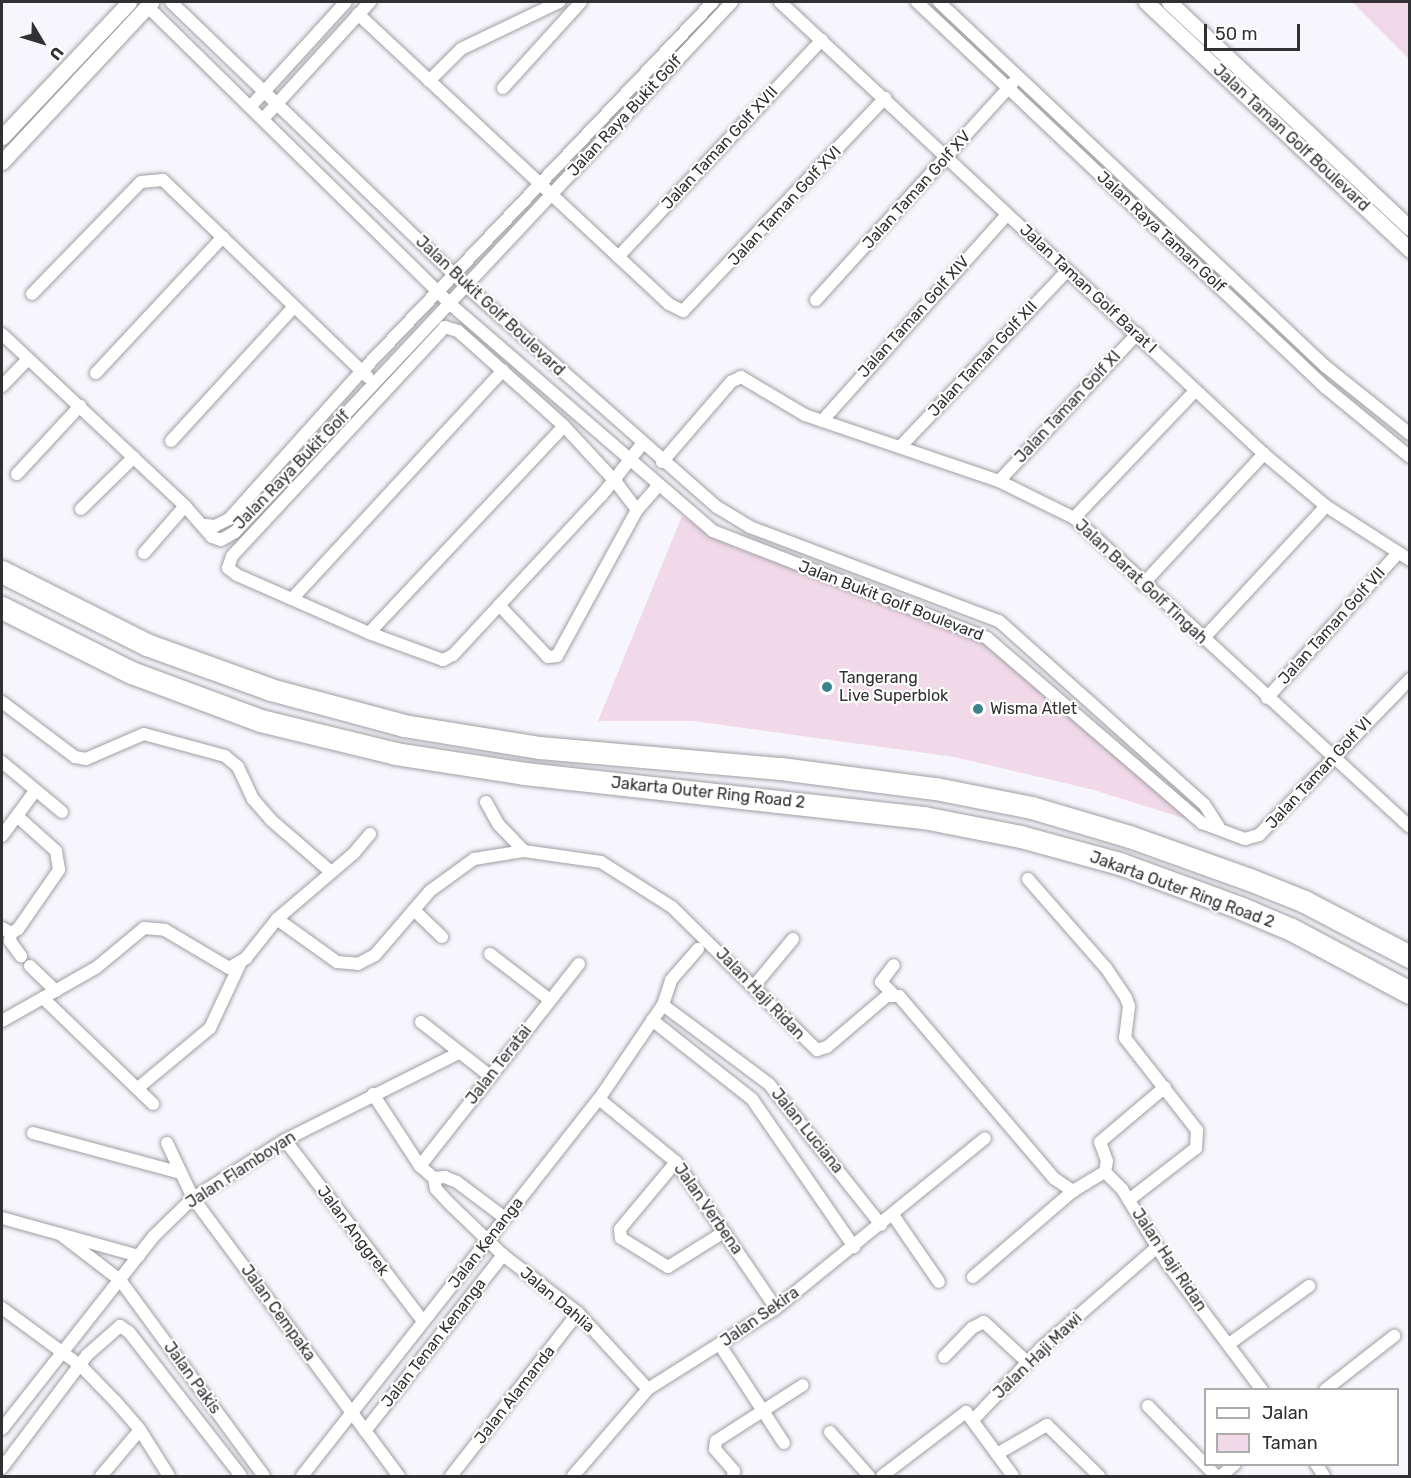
<!DOCTYPE html>
<style>
body{margin:0}
#map{position:relative;width:1411px;height:1478px;overflow:hidden;background:#f8f6fd;font-family:Rubik,sans-serif}
div>[style]{position:absolute}
[style*='--x']{left:calc(var(--x)*1px);top:calc(var(--y)*1px);width:calc(var(--w)*1px);rotate:calc(var(--a)*1deg)}
.green>*{inset:0;background:#f1d9e8}
.roads{filter:drop-shadow(0 0 2px #a19ea5) drop-shadow(0 0 2px #a19ea5)}
.minor>*{height:12px;margin:-6px;padding:0 6px;transform-origin:6px;border-radius:6px;background:#fff}
.tertiary>*{height:15px;margin:-7.5px;padding:0 7.5px;transform-origin:7.5px;border-radius:7.5px;background:#fff}
.motorway>*{height:22px;margin:-11px;padding:0 11px;transform-origin:11px;border-radius:11px;background:#fff}
.dots>*{width:16px;height:16px;translate:-50% -50%;box-sizing:border-box;border:3px solid #fff;border-radius:50%}
span{translate:-50% -50%;white-space:nowrap;text-align:center;line-height:1.15;-webkit-text-stroke:4.5px #fff;paint-order:stroke}
.street-label{font-size:16px;color:#313033}
.poi-label{font-size:16px;color:#313033}
.left{translate:0 -50%;text-align:left}
.frame{position:absolute;inset:0;border:3px solid #313033;pointer-events:none}
.legend{position:absolute;left:1204px;top:1388px;width:195px;height:78px;box-sizing:border-box;background:#fff;border:2px solid #adacad;margin:0;padding:8px 10px;list-style:none;font-size:18px;color:#313033}
.legend li{display:flex;align-items:center;gap:12px;height:30px}
.legend b{width:30px;border:2px solid #adacad}
.north{position:absolute;left:12px;top:12px;width:60px;height:60px;-webkit-text-stroke:4px #fff;paint-order:stroke;rotate:128deg;font-size:16px;font-weight:700;line-height:24px;text-align:center;color:#313033}
.north::after{content:'';display:block;margin:auto;width:21px;height:27px;background:#313033;clip-path:polygon(50% 0,100% 100%,50% 72%,0 100%)}
.scale{position:absolute;left:1204px;top:24px;width:96px;height:27px;box-sizing:border-box;border:3px solid #313033;border-top:0;padding-left:8px;font-size:18px;line-height:21px;white-space:nowrap;color:#313033;-webkit-text-stroke:4px #fff;paint-order:stroke}
</style>
<div id="map">
<div class="green">
<i style="clip-path:polygon(1352px 2px,1409px 2px,1409px 59px)"></i>
<i style="clip-path:polygon(682px 516px,735px 548px,962px 629px,1004px 653px,1189px 820px,1094px 790px,954px 757px,693px 721px,598px 721px)"></i>
</div>
<div class="roads">
<div class="minor">
<i style="--x:171;--y:2;--w:409;--a:43.9"></i>
<i style="--x:466;--y:286;--w:334;--a:41.4"></i>
<i style="--x:717;--y:507;--w:39;--a:31"></i>
<i style="--x:750;--y:527;--w:266;--a:20.7"></i>
<i style="--x:999;--y:621;--w:275;--a:41.8"></i>
<i style="--x:1204;--y:804;--w:27;--a:57"></i>
<i style="--x:780;--y:2;--w:662;--a:43.04"></i>
<i style="--x:1264;--y:454;--w:81;--a:40"></i>
<i style="--x:1326;--y:506;--w:100;--a:32.7"></i>
<i style="--x:917;--y:2;--w:561;--a:43.34"></i>
<i style="--x:1325;--y:387;--w:110;--a:39.5"></i>
<i style="--x:939;--y:2;--w:531;--a:43.32"></i>
<i style="--x:1325;--y:366;--w:109;--a:38.7"></i>
<i style="--x:147;--y:6;--w:425;--a:44.5"></i>
<i style="--x:450;--y:304;--w:347;--a:40.8"></i>
<i style="--x:713;--y:531;--w:294;--a:21.3"></i>
<i style="--x:987;--y:638;--w:284;--a:40.7"></i>
<i style="--x:1202;--y:823;--w:46;--a:20.4"></i>
<i style="--x:1245;--y:839;--w:15;--a:-16"></i>
<i style="--x:1259;--y:835;--w:217;--a:-45.9"></i>
<i style="--x:358;--y:14;--w:425;--a:43"></i>
<i style="--x:669;--y:304;--w:16;--a:27"></i>
<i style="--x:683;--y:311;--w:294;--a:-46.5"></i>
<i style="--x:429;--y:81;--w:45;--a:-45"></i>
<i style="--x:461;--y:49;--w:109;--a:-25.6"></i>
<i style="--x:503;--y:88;--w:116;--a:-47.8"></i>
<i style="--x:250;--y:107;--w:142;--a:-47.6"></i>
<i style="--x:263;--y:119;--w:159;--a:-47.6"></i>
<i style="--x:618;--y:257;--w:298;--a:-46.8"></i>
<i style="--x:32;--y:294;--w:156;--a:-45.8"></i>
<i style="--x:141;--y:182;--w:22;--a:-5"></i>
<i style="--x:163;--y:180;--w:284;--a:43.9"></i>
<i style="--x:816;--y:300;--w:293;--a:-47.8"></i>
<i style="--x:2;--y:334;--w:251;--a:43.2"></i>
<i style="--x:185;--y:506;--w:41;--a:48.9"></i>
<i style="--x:212;--y:537;--w:9;--a:18"></i>
<i style="--x:221;--y:540;--w:16;--a:-30"></i>
<i style="--x:235;--y:532;--w:88;--a:-46.8"></i>
<i style="--x:295;--y:468;--w:639;--a:-46.84"></i>
<i style="--x:96;--y:373;--w:186;--a:-47"></i>
<i style="--x:2;--y:386;--w:36;--a:-46"></i>
<i style="--x:822;--y:421;--w:277;--a:-48.1"></i>
<i style="--x:171;--y:441;--w:182;--a:-47.5"></i>
<i style="--x:900;--y:447;--w:243;--a:-46.5"></i>
<i style="--x:662;--y:462;--w:106;--a:-49.2"></i>
<i style="--x:731;--y:382;--w:11;--a:-27"></i>
<i style="--x:741;--y:377;--w:74;--a:30.7"></i>
<i style="--x:805;--y:415;--w:205;--a:18.8"></i>
<i style="--x:999;--y:481;--w:84;--a:26.3"></i>
<i style="--x:1074;--y:518;--w:456;--a:42.6"></i>
<i style="--x:17;--y:474;--w:93;--a:-47.2"></i>
<i style="--x:999;--y:481;--w:202;--a:-46.8"></i>
<i style="--x:81;--y:509;--w:74;--a:-44.5"></i>
<i style="--x:637;--y:510;--w:38;--a:-127"></i>
<i style="--x:614;--y:480;--w:74;--a:-132.8"></i>
<i style="--x:564;--y:426;--w:142;--a:-138.1"></i>
<i style="--x:458;--y:331;--w:14;--a:-163"></i>
<i style="--x:445;--y:327;--w:313;--a:132.9"></i>
<i style="--x:232;--y:556;--w:13;--a:108"></i>
<i style="--x:228;--y:568;--w:11;--a:38"></i>
<i style="--x:237;--y:575;--w:144;--a:23.7"></i>
<i style="--x:369;--y:633;--w:79;--a:20"></i>
<i style="--x:443;--y:660;--w:11;--a:-27"></i>
<i style="--x:453;--y:655;--w:217;--a:-47.1"></i>
<i style="--x:601;--y:496;--w:21;--a:-51"></i>
<i style="--x:614;--y:480;--w:46;--a:-52.1"></i>
<i style="--x:1074;--y:518;--w:175;--a:-46.4"></i>
<i style="--x:205;--y:525;--w:10;--a:6"></i>
<i style="--x:215;--y:526;--w:16;--a:-27"></i>
<i style="--x:229;--y:519;--w:199;--a:-48.1"></i>
<i style="--x:362;--y:371;--w:509;--a:-46.43"></i>
<i style="--x:144;--y:553;--w:62;--a:-48.9"></i>
<i style="--x:1143;--y:584;--w:178;--a:-47.1"></i>
<i style="--x:292;--y:599;--w:311;--a:-47.3"></i>
<i style="--x:499;--y:605;--w:71;--a:46.7"></i>
<i style="--x:548;--y:657;--w:9;--a:-6"></i>
<i style="--x:557;--y:656;--w:166;--a:-61.3"></i>
<i style="--x:637;--y:510;--w:33;--a:-49"></i>
<i style="--x:369;--y:633;--w:284;--a:-46.7"></i>
<i style="--x:1203;--y:639;--w:181;--a:-47.2"></i>
<i style="--x:1267;--y:698;--w:194;--a:-47.9"></i>
<i style="--x:2;--y:702;--w:91;--a:37"></i>
<i style="--x:75;--y:757;--w:11;--a:10"></i>
<i style="--x:86;--y:759;--w:63;--a:-23.3"></i>
<i style="--x:144;--y:734;--w:84;--a:15.2"></i>
<i style="--x:225;--y:756;--w:17;--a:40"></i>
<i style="--x:238;--y:767;--w:35;--a:65"></i>
<i style="--x:253;--y:799;--w:28;--a:49"></i>
<i style="--x:271;--y:820;--w:79;--a:40.9"></i>
<i style="--x:2;--y:762;--w:78;--a:39.8"></i>
<i style="--x:486;--y:802;--w:26;--a:61"></i>
<i style="--x:499;--y:825;--w:36;--a:46"></i>
<i style="--x:370;--y:834;--w:26;--a:130"></i>
<i style="--x:353;--y:854;--w:100;--a:139.5"></i>
<i style="--x:277;--y:919;--w:74;--a:35.6"></i>
<i style="--x:337;--y:962;--w:21;--a:5"></i>
<i style="--x:358;--y:964;--w:19;--a:-28"></i>
<i style="--x:375;--y:955;--w:84;--a:-49.3"></i>
<i style="--x:430;--y:891;--w:54;--a:-36"></i>
<i style="--x:474;--y:859;--w:51;--a:-9.1"></i>
<i style="--x:524;--y:851;--w:78;--a:8.1"></i>
<i style="--x:601;--y:862;--w:84;--a:32.4"></i>
<i style="--x:672;--y:907;--w:204;--a:44.6"></i>
<i style="--x:817;--y:1050;--w:10;--a:-17"></i>
<i style="--x:827;--y:1047;--w:79;--a:-40.4"></i>
<i style="--x:887;--y:996;--w:12;--a:0"></i>
<i style="--x:899;--y:996;--w:240;--a:49.6"></i>
<i style="--x:1055;--y:1179;--w:22;--a:34"></i>
<i style="--x:2;--y:836;--w:56;--a:-53.7"></i>
<i style="--x:1028;--y:879;--w:118;--a:48.8"></i>
<i style="--x:1106;--y:968;--w:36;--a:56"></i>
<i style="--x:1126;--y:998;--w:9;--a:69"></i>
<i style="--x:1129;--y:1006;--w:32;--a:97"></i>
<i style="--x:1125;--y:1038;--w:117;--a:52"></i>
<i style="--x:1197;--y:1130;--w:18;--a:93"></i>
<i style="--x:1196;--y:1148;--w:85;--a:142.2"></i>
<i style="--x:414;--y:910;--w:39;--a:44"></i>
<i style="--x:2;--y:928;--w:10;--a:29"></i>
<i style="--x:11;--y:933;--w:8;--a:-30"></i>
<i style="--x:18;--y:929;--w:72;--a:-55.2"></i>
<i style="--x:59;--y:870;--w:19;--a:-99"></i>
<i style="--x:56;--y:851;--w:52;--a:-138.1"></i>
<i style="--x:11;--y:933;--w:8;--a:97"></i>
<i style="--x:10;--y:941;--w:19;--a:54"></i>
<i style="--x:490;--y:954;--w:76;--a:37.5"></i>
<i style="--x:30;--y:966;--w:36;--a:44"></i>
<i style="--x:754;--y:986;--w:61;--a:-50.3"></i>
<i style="--x:893;--y:994;--w:17;--a:-135"></i>
<i style="--x:881;--y:982;--w:21;--a:-53"></i>
<i style="--x:43;--y:998;--w:153;--a:43.9"></i>
<i style="--x:663;--y:1005;--w:132;--a:36.7"></i>
<i style="--x:769;--y:1084;--w:180;--a:51.5"></i>
<i style="--x:652;--y:1020;--w:127;--a:38.3"></i>
<i style="--x:752;--y:1099;--w:180;--a:55.4"></i>
<i style="--x:2;--y:1021;--w:109;--a:-29.6"></i>
<i style="--x:97;--y:967;--w:61;--a:-39.7"></i>
<i style="--x:144;--y:928;--w:21;--a:5"></i>
<i style="--x:165;--y:930;--w:74;--a:30.7"></i>
<i style="--x:229;--y:968;--w:20;--a:-30"></i>
<i style="--x:246;--y:958;--w:50;--a:-51.5"></i>
<i style="--x:421;--y:1022;--w:88;--a:38"></i>
<i style="--x:138;--y:1088;--w:94;--a:-39.8"></i>
<i style="--x:210;--y:1028;--w:71;--a:-64.9"></i>
<i style="--x:373;--y:1094;--w:86;--a:56.9"></i>
<i style="--x:420;--y:1166;--w:18;--a:41"></i>
<i style="--x:434;--y:1178;--w:11;--a:80"></i>
<i style="--x:436;--y:1189;--w:23;--a:47"></i>
<i style="--x:452;--y:1206;--w:71;--a:43.9"></i>
<i style="--x:503;--y:1255;--w:95;--a:37.7"></i>
<i style="--x:578;--y:1313;--w:103;--a:47.4"></i>
<i style="--x:599;--y:1099;--w:99;--a:39.3"></i>
<i style="--x:676;--y:1162;--w:177;--a:55.6"></i>
<i style="--x:33;--y:1133;--w:153;--a:15.1"></i>
<i style="--x:285;--y:1140;--w:228;--a:52.7"></i>
<i style="--x:167;--y:1143;--w:61;--a:64.7"></i>
<i style="--x:193;--y:1198;--w:346;--a:53.5"></i>
<i style="--x:676;--y:1162;--w:87;--a:129.9"></i>
<i style="--x:620;--y:1229;--w:9;--a:84"></i>
<i style="--x:621;--y:1238;--w:55;--a:31.7"></i>
<i style="--x:668;--y:1267;--w:66;--a:-32"></i>
<i style="--x:420;--y:1166;--w:257;--a:-51.8"></i>
<i style="--x:1105;--y:1172;--w:24;--a:45"></i>
<i style="--x:1122;--y:1189;--w:87;--a:58.7"></i>
<i style="--x:1167;--y:1263;--w:159;--a:53.2"></i>
<i style="--x:1105;--y:1172;--w:11;--a:-80"></i>
<i style="--x:1107;--y:1161;--w:20;--a:-110"></i>
<i style="--x:1100;--y:1142;--w:85;--a:-40.2"></i>
<i style="--x:434;--y:1178;--w:11;--a:-5"></i>
<i style="--x:445;--y:1177;--w:13;--a:23"></i>
<i style="--x:457;--y:1182;--w:60;--a:36.9"></i>
<i style="--x:893;--y:1215;--w:81;--a:55.5"></i>
<i style="--x:2;--y:1218;--w:142;--a:15.5"></i>
<i style="--x:60;--y:1234;--w:76;--a:37.5"></i>
<i style="--x:120;--y:1280;--w:243;--a:53.7"></i>
<i style="--x:973;--y:1277;--w:132;--a:-40.7"></i>
<i style="--x:1073;--y:1191;--w:37;--a:-31"></i>
<i style="--x:2;--y:1308;--w:98;--a:36.3"></i>
<i style="--x:81;--y:1366;--w:50;--a:45.8"></i>
<i style="--x:116;--y:1402;--w:37;--a:49"></i>
<i style="--x:140;--y:1430;--w:54;--a:57.8"></i>
<i style="--x:1229;--y:1344;--w:99;--a:-35.9"></i>
<i style="--x:720;--y:1345;--w:117;--a:56.9"></i>
<i style="--x:944;--y:1357;--w:40;--a:-46"></i>
<i style="--x:972;--y:1328;--w:13;--a:-27"></i>
<i style="--x:984;--y:1322;--w:59;--a:42.9"></i>
<i style="--x:1325;--y:1390;--w:88;--a:-38"></i>
<i style="--x:1148;--y:1406;--w:98;--a:45.8"></i>
<i style="--x:973;--y:1420;--w:99;--a:-46.6"></i>
<i style="--x:1041;--y:1348;--w:154;--a:-41"></i>
<i style="--x:2;--y:1429;--w:246;--a:-51.8"></i>
<i style="--x:154;--y:1236;--w:54;--a:-44.3"></i>
<i style="--x:193;--y:1198;--w:109;--a:-32.2"></i>
<i style="--x:285;--y:1140;--w:195;--a:-26.6"></i>
<i style="--x:365;--y:1431;--w:224;--a:-51.9"></i>
<i style="--x:830;--y:1432;--w:59;--a:48.4"></i>
<i style="--x:997;--y:1454;--w:58;--a:-30.1"></i>
<i style="--x:1047;--y:1425;--w:73;--a:44.4"></i>
<i style="--x:1316;--y:1464;--w:14;--a:56"></i>
<i style="--x:2;--y:1468;--w:141;--a:-53"></i>
<i style="--x:87;--y:1355;--w:44;--a:-41.3"></i>
<i style="--x:120;--y:1326;--w:11;--a:34"></i>
<i style="--x:129;--y:1332;--w:182;--a:52.1"></i>
<i style="--x:101;--y:1476;--w:60;--a:-49.7"></i>
<i style="--x:302;--y:1476;--w:480;--a:-51.8"></i>
<i style="--x:599;--y:1099;--w:114;--a:-55.8"></i>
<i style="--x:663;--y:1005;--w:26;--a:-72"></i>
<i style="--x:671;--y:980;--w:41;--a:-48.9"></i>
<i style="--x:451;--y:1476;--w:207;--a:-52.1"></i>
<i style="--x:573;--y:1476;--w:115;--a:-49.2"></i>
<i style="--x:648;--y:1389;--w:151;--a:-32.3"></i>
<i style="--x:776;--y:1308;--w:269;--a:-39.1"></i>
<i style="--x:733;--y:1476;--w:5;--a:-79"></i>
<i style="--x:734;--y:1471;--w:29;--a:-131"></i>
<i style="--x:715;--y:1449;--w:8;--a:-83"></i>
<i style="--x:716;--y:1441;--w:103;--a:-32.8"></i>
<i style="--x:882;--y:1476;--w:106;--a:-37.3"></i>
<i style="--x:966;--y:1412;--w:79;--a:53.7"></i>
<i style="--x:1221;--y:1476;--w:18;--a:-41"></i>
</div>
<div class="tertiary">
<i style="--x:1146;--y:2;--w:362;--a:43.2"></i>
<i style="--x:1169;--y:2;--w:330;--a:43.2"></i>
<i style="--x:2;--y:137;--w:185;--a:-46.7"></i>
<i style="--x:2;--y:162;--w:219;--a:-47"></i>
</div>
<div class="motorway">
<i style="--x:2;--y:572;--w:162;--a:26.7"></i>
<i style="--x:147;--y:645;--w:132;--a:19.9"></i>
<i style="--x:271;--y:690;--w:138;--a:15.1"></i>
<i style="--x:404;--y:726;--w:138;--a:9.2"></i>
<i style="--x:540;--y:748;--w:242;--a:5"></i>
<i style="--x:781;--y:769;--w:156;--a:7.4"></i>
<i style="--x:936;--y:789;--w:98;--a:11.2"></i>
<i style="--x:1032;--y:808;--w:102;--a:16.5"></i>
<i style="--x:1130;--y:837;--w:127;--a:19.7"></i>
<i style="--x:1250;--y:880;--w:59;--a:21.8"></i>
<i style="--x:1305;--y:902;--w:119;--a:27.6"></i>
<i style="--x:2;--y:608;--w:145;--a:26.6"></i>
<i style="--x:132;--y:673;--w:138;--a:20.4"></i>
<i style="--x:261;--y:721;--w:139;--a:13.7"></i>
<i style="--x:396;--y:754;--w:131;--a:8.8"></i>
<i style="--x:525;--y:774;--w:401;--a:6.3"></i>
<i style="--x:924;--y:818;--w:99;--a:11.1"></i>
<i style="--x:1021;--y:837;--w:103;--a:15.3"></i>
<i style="--x:1120;--y:864;--w:128;--a:20.1"></i>
<i style="--x:1240;--y:908;--w:56;--a:22.9"></i>
<i style="--x:1292;--y:930;--w:134;--a:28.1"></i>
</div>
</div>
<div class="dots">
<i style="left:827px;top:687px;background:#3d838e"></i>
<i style="left:978px;top:709px;background:#3d838e"></i>
</div>
<div class="street-label">
<span style="left:625px;top:116px;rotate:-47deg">Jalan Raya Bukit Golf</span>
<span style="left:1291px;top:138px;rotate:43deg">Jalan Taman Golf Boulevard</span>
<span style="left:720px;top:148px;rotate:-47deg">Jalan Taman Golf XVII</span>
<span style="left:917px;top:190px;rotate:-48deg">Jalan Taman Golf XV</span>
<span style="left:785px;top:206px;rotate:-47deg">Jalan Taman Golf XVI</span>
<span style="left:1161px;top:232px;rotate:43deg">Jalan Raya Taman Golf</span>
<span style="left:1088px;top:289px;rotate:43deg">Jalan Taman Golf Barat I</span>
<span style="left:490px;top:306px;rotate:43deg">Jalan Bukit Golf Boulevard</span>
<span style="left:914px;top:317px;rotate:-48deg">Jalan Taman Golf XIV</span>
<span style="left:983px;top:359px;rotate:-47deg">Jalan Taman Golf XII</span>
<span style="left:1068px;top:407px;rotate:-47deg">Jalan Taman Golf XI</span>
<span style="left:292px;top:470px;rotate:-46deg">Jalan Raya Bukit Golf</span>
<span style="left:1141px;top:582px;rotate:43deg">Jalan Barat Golf Tingah</span>
<span style="left:891px;top:601px;rotate:21deg">Jalan Bukit Golf Boulevard</span>
<span style="left:1332px;top:626px;rotate:-48deg">Jalan Taman Golf VII</span>
<span style="left:1319px;top:773px;rotate:-47deg">Jalan Taman Golf VI</span>
<span style="left:708px;top:793px;rotate:6deg">Jakarta Outer Ring Road 2</span>
<span style="left:1182px;top:890px;rotate:20deg">Jakarta Outer Ring Road 2</span>
<span style="left:760px;top:994px;rotate:46deg">Jalan Haji Ridan</span>
<span style="left:499px;top:1065px;rotate:-52deg">Jalan Teratai</span>
<span style="left:807px;top:1131px;rotate:51deg">Jalan Luciana</span>
<span style="left:241px;top:1170px;rotate:-33deg">Jalan Flamboyan</span>
<span style="left:708px;top:1209px;rotate:55deg">Jalan Verbena</span>
<span style="left:353px;top:1231px;rotate:53deg">Jalan Anggrek</span>
<span style="left:486px;top:1243px;rotate:-52deg">Jalan Kenanga</span>
<span style="left:1169px;top:1260px;rotate:56deg">Jalan Haji Ridan</span>
<span style="left:557px;top:1300px;rotate:40deg">Jalan Dahlia</span>
<span style="left:278px;top:1313px;rotate:54deg">Jalan Cempaka</span>
<span style="left:760px;top:1317px;rotate:-35deg">Jalan Sekira</span>
<span style="left:434px;top:1343px;rotate:-52deg">Jalan Tenan Kenanga</span>
<span style="left:1038px;top:1356px;rotate:-44deg">Jalan Haji Mawi</span>
<span style="left:192px;top:1378px;rotate:54deg">Jalan Pakis</span>
<span style="left:515px;top:1395px;rotate:-52deg">Jalan Alamanda</span>
</div>
<div class="poi-label">
<span class="left" style="left:839px;top:687px">Tangerang<br>Live Superblok</span>
<span class="left" style="left:990px;top:709px">Wisma Atlet</span>
</div>
<div class="frame"></div>
<ul class="legend">
<li><b style="height:8px;background:#fff"></b>Jalan</li>
<li><b style="height:16px;background:#f1d9e8"></b>Taman</li>
</ul>
<div class="north">U</div>
<div class="scale">50 m</div>
</div>
